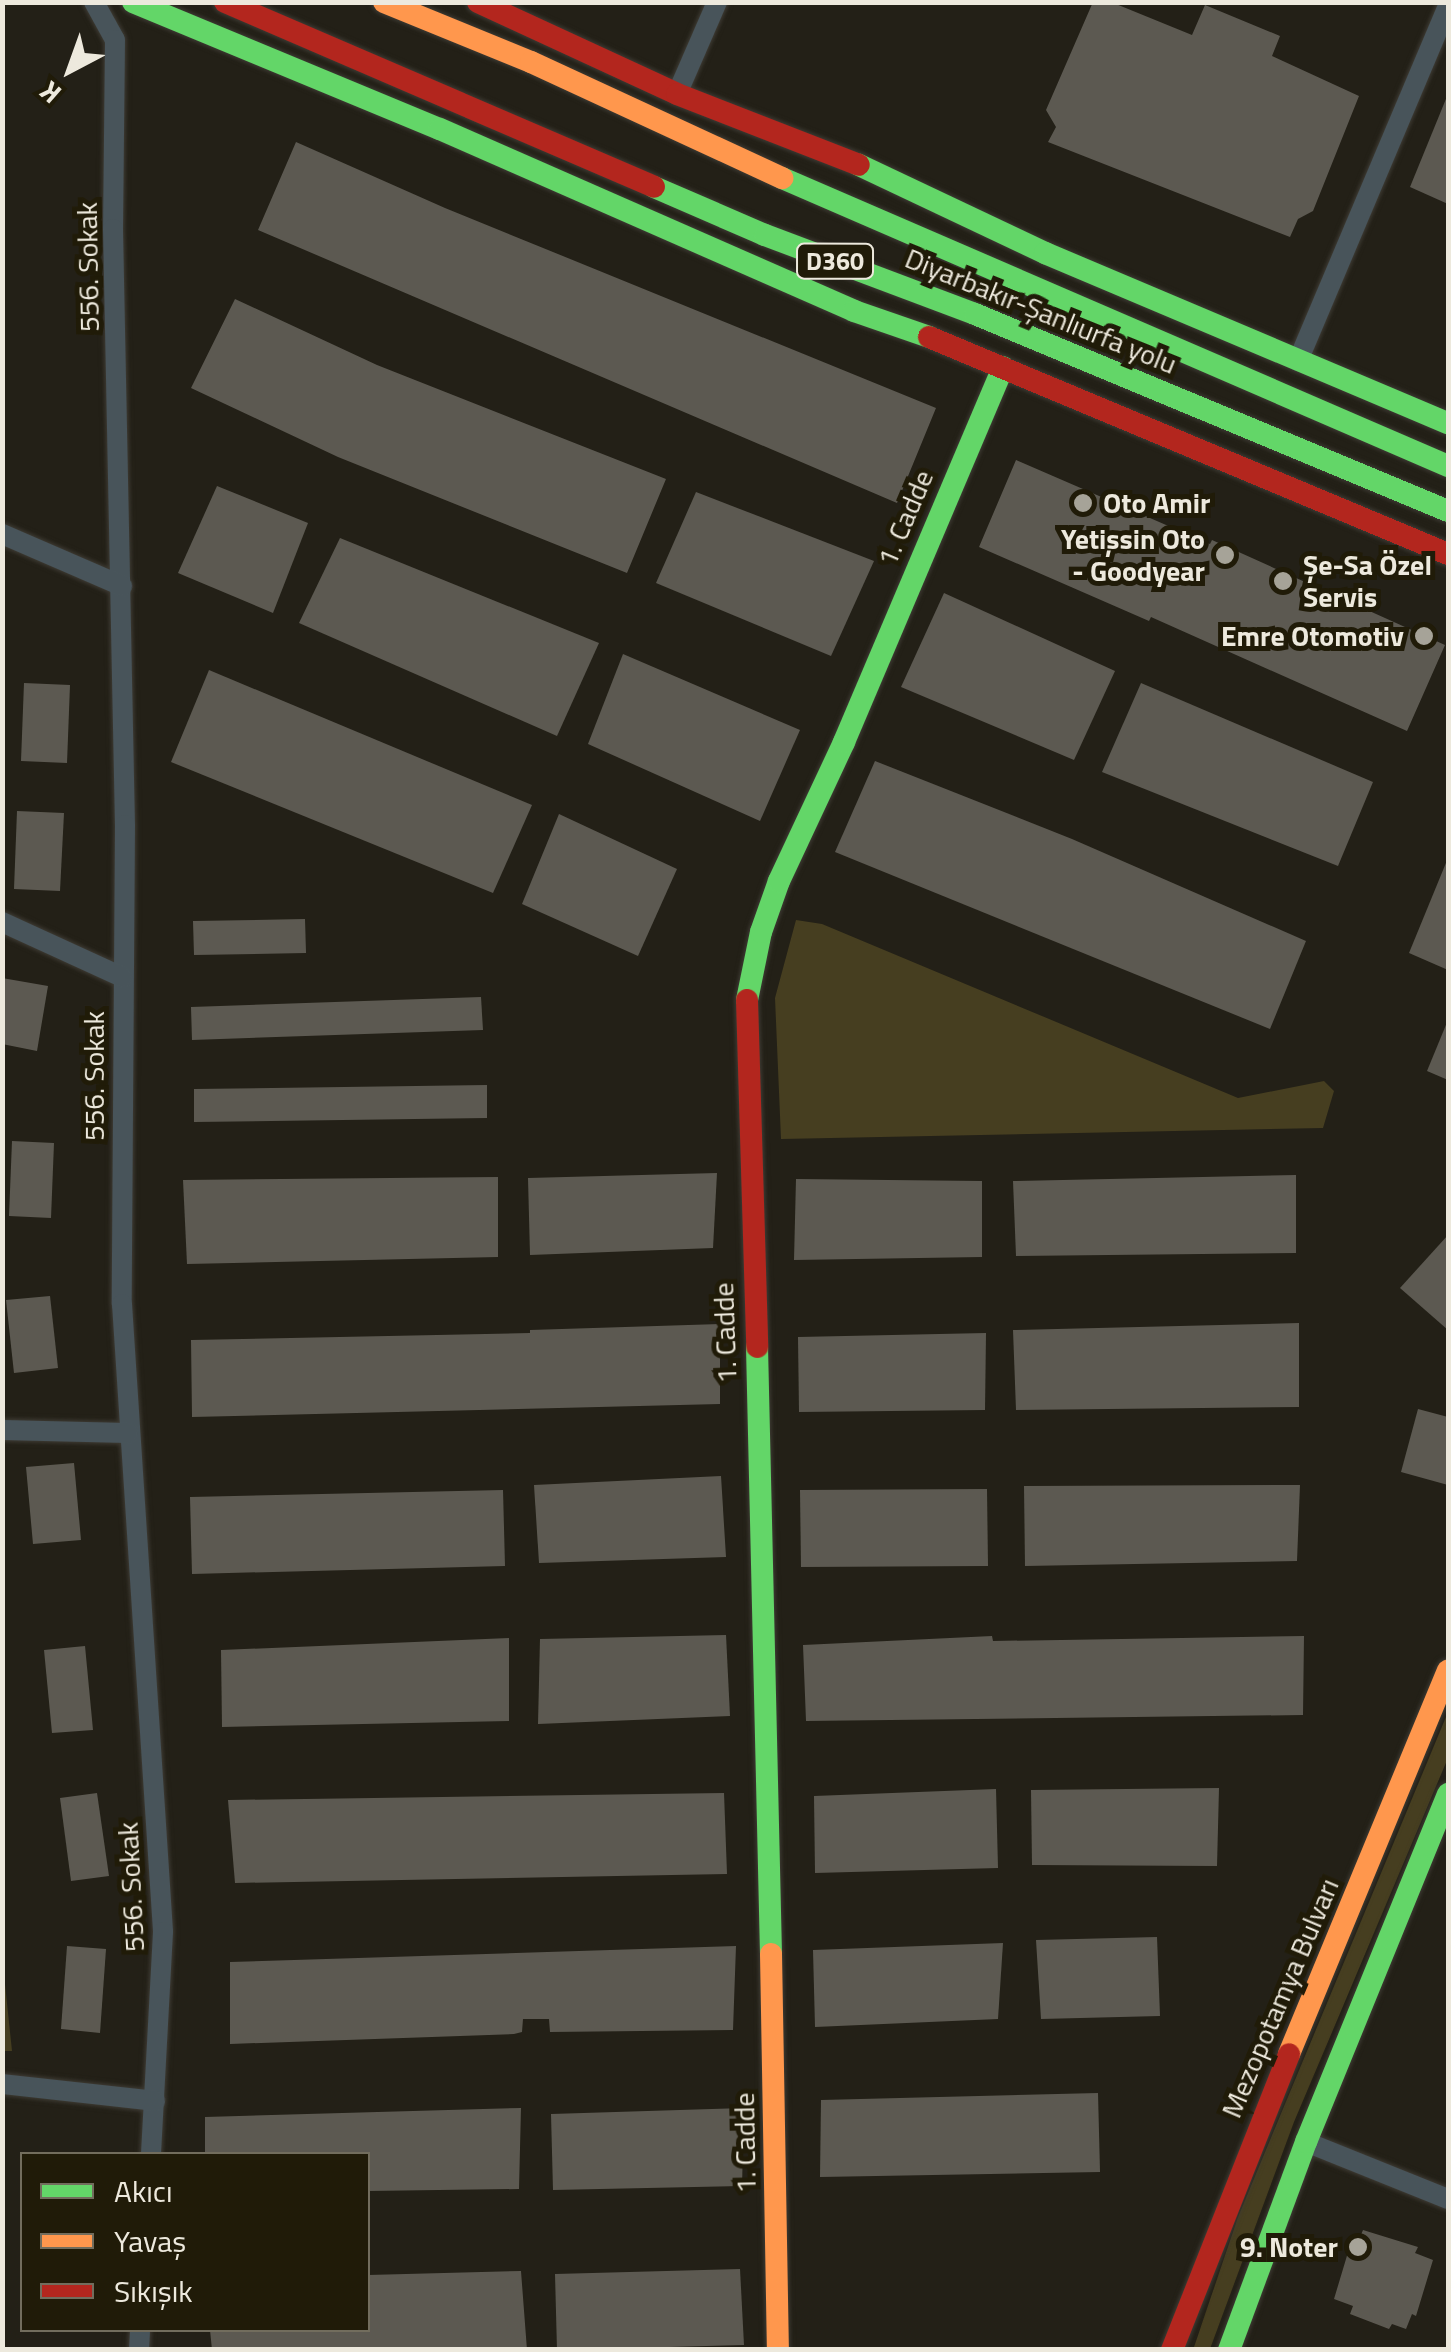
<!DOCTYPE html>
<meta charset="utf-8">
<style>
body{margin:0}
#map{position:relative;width:1451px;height:2352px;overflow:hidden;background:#232017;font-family:"Titillium Web",sans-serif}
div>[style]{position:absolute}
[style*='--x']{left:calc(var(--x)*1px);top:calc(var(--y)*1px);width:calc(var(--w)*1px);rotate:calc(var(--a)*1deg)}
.green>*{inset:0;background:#463e20}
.building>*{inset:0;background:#5c5951}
.roads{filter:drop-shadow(0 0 2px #3e3b34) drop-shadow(0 0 2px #3e3b34)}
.street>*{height:20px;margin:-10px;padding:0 10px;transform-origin:10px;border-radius:10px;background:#48545a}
.fast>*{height:22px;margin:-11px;padding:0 11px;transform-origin:11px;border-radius:11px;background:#63d668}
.slow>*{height:22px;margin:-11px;padding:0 11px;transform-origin:11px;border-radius:11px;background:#ff974d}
.jam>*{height:22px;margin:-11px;padding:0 11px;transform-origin:11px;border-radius:11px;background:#b3261e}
.dots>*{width:28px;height:28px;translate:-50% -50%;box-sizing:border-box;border:5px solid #201b08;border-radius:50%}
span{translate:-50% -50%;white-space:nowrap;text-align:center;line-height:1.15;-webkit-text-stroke:10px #201b08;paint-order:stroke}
.shield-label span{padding:2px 8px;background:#201b08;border:2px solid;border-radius:8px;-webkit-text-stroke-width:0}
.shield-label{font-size:25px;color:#ede9dd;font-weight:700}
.street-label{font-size:28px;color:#ede9dd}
.poi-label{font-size:28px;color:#ede9dd;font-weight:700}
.left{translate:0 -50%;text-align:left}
.right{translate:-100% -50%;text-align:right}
.frame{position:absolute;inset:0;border:5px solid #ede9dd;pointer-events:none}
.legend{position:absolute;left:20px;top:2152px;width:350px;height:180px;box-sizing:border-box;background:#201b08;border:2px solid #726d5d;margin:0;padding:12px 18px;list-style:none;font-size:30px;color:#ede9dd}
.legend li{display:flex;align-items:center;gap:20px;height:50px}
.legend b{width:50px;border:2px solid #726d5d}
.north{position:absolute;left:20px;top:20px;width:100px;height:100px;-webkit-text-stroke:8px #201b08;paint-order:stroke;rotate:221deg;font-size:28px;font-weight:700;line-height:40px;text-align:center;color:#ede9dd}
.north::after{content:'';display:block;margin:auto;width:35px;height:45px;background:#ede9dd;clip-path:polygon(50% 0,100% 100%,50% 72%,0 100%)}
</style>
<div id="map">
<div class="green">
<i style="clip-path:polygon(796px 920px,822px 924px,1238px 1098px,1324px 1081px,1334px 1091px,1323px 1128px,781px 1139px,775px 998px)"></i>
<i style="clip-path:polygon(1448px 1712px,1448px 1758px,1294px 2122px,1210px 2349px,1193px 2350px,1238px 2217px)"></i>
<i style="clip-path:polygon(3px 1965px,12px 2051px,3px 2051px)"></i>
</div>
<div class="building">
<i style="clip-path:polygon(1093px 2px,1111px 2px,1192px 35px,1205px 5px,1280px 36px,1272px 56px,1359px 96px,1313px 211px,1298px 219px,1290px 237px,1048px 142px,1056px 127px,1046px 110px)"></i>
<i style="clip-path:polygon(1448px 94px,1448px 204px,1410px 187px)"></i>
<i style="clip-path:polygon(296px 142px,445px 208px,936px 408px,897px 503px,258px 230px)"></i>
<i style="clip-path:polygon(235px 299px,377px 365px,666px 479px,627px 573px,338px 457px,191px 388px)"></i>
<i style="clip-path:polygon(1016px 460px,1210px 544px,1212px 540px,1445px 645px,1407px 731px,1151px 617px,1149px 621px,979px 547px)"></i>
<i style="clip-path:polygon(217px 486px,308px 523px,273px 613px,178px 573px)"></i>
<i style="clip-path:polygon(696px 492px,874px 561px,831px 656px,656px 583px)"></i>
<i style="clip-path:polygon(340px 538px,599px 643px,557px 736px,299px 623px)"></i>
<i style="clip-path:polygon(944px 593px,1115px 671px,1074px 760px,901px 687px)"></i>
<i style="clip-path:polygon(623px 654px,800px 730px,760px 821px,588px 744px)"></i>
<i style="clip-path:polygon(209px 670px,532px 805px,493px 893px,171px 762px)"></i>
<i style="clip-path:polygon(24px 683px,70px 685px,67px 763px,21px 761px)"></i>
<i style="clip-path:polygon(1141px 683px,1373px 782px,1338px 866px,1102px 772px)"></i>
<i style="clip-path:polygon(875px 761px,1072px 839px,1306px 941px,1270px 1029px,835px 852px)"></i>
<i style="clip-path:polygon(17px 811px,64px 813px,60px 891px,14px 889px)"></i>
<i style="clip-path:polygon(559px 814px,677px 869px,638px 956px,522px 904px)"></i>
<i style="clip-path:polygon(1448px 858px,1448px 970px,1409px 953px)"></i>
<i style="clip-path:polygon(305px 919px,306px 953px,194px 955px,193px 921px)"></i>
<i style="clip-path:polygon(2px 978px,48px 986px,37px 1051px,2px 1044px)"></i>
<i style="clip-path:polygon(481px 997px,483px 1030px,192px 1040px,191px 1007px)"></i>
<i style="clip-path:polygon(1448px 1020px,1448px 1080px,1427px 1071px)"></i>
<i style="clip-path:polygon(487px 1085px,487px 1118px,194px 1122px,194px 1089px)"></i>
<i style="clip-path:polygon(12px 1141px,54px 1143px,51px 1218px,9px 1216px)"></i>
<i style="clip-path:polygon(717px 1173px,713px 1248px,530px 1255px,528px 1178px)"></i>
<i style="clip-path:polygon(1296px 1175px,1296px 1253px,1016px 1256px,1013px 1181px)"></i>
<i style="clip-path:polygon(498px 1177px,498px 1257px,187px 1264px,183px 1180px)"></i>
<i style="clip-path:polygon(796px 1179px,982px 1181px,982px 1257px,794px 1260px)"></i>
<i style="clip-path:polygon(1448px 1235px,1448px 1330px,1400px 1288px)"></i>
<i style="clip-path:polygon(50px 1296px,58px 1368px,14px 1373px,6px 1300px)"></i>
<i style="clip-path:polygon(1299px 1323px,1299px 1407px,1016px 1410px,1013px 1330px)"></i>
<i style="clip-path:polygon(720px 1324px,720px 1404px,192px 1417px,191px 1340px,530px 1333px,530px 1330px)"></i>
<i style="clip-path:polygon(986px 1333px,985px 1410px,799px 1412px,798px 1337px)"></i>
<i style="clip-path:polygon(1418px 1409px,1448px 1417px,1448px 1485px,1401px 1472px)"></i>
<i style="clip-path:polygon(74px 1463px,81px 1540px,33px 1544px,26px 1467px)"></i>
<i style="clip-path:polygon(721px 1476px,726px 1557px,539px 1563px,534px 1485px)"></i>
<i style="clip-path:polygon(1300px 1485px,1297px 1561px,1025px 1566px,1024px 1486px)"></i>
<i style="clip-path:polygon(987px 1489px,988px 1566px,801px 1567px,800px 1490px)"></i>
<i style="clip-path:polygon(503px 1490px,505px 1566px,192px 1574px,190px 1497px)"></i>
<i style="clip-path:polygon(726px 1635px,730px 1716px,538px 1724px,540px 1639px)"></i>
<i style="clip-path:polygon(992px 1636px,993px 1641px,1304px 1636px,1303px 1715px,806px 1721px,803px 1645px)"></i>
<i style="clip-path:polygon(509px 1638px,509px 1721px,222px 1727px,221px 1650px)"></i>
<i style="clip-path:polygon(85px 1646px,93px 1730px,52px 1733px,44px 1650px)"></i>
<i style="clip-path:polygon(1219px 1788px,1217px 1866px,1032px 1865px,1031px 1790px)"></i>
<i style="clip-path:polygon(996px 1789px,998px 1868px,815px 1873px,814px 1796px)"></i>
<i style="clip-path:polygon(97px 1793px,109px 1876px,71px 1881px,60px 1798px)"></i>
<i style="clip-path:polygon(724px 1793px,727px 1874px,235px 1883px,228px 1800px)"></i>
<i style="clip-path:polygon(1157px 1937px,1160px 2016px,1041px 2019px,1036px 1940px)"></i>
<i style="clip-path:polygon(1003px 1943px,998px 2019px,815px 2027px,813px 1950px)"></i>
<i style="clip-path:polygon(67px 1946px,106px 1949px,100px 2033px,61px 2029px)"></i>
<i style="clip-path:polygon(736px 1946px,733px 2030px,550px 2032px,549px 2019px,523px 2019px,522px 2032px,514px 2034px,230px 2044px,230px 1962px)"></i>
<i style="clip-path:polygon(1098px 2093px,1100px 2172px,820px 2177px,821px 2100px)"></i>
<i style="clip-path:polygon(521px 2108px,519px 2189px,368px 2191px,368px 2154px,205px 2154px,205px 2117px)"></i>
<i style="clip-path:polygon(744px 2108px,742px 2186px,553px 2190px,551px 2114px)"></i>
<i style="clip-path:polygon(1363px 2230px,1418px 2247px,1415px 2253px,1433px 2260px,1416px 2316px,1412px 2314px,1406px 2329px,1392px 2324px,1389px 2329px,1350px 2314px,1353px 2306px,1334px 2299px,1352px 2239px,1358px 2242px)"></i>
<i style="clip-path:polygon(740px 2269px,744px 2345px,557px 2350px,555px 2274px)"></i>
<i style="clip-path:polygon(521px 2271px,527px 2350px,212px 2350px,210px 2330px,368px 2330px,368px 2275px)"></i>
</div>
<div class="roads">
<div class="street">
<i style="--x:94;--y:2;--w:43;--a:61.1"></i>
<i style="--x:115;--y:40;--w:189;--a:90.6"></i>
<i style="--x:113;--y:229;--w:596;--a:88.85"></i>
<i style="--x:125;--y:825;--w:479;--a:90.4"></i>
<i style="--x:122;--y:1304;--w:629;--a:86.26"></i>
<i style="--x:163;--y:1932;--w:222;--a:93.1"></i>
<i style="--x:677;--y:94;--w:100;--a:-66.5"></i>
<i style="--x:1298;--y:361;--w:385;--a:-67.1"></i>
<i style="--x:2;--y:534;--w:131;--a:23.4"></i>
<i style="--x:2;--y:922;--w:132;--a:24.6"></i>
<i style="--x:2;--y:1430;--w:126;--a:1.4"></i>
<i style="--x:2;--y:2084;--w:154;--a:6.3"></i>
<i style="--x:1306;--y:2142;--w:153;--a:21.9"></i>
<i style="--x:139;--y:2350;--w:20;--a:-87"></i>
</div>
<div class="fast">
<i style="--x:133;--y:2;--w:332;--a:22.5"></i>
<i style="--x:440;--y:129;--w:452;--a:23.7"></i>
<i style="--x:854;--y:311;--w:79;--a:19.1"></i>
<i style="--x:859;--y:165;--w:206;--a:25.3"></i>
<i style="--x:1045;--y:253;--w:437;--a:22.9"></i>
<i style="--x:782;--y:178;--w:726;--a:23.39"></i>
<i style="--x:654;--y:187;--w:121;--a:23.4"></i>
<i style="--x:765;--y:235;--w:224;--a:20.6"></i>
<i style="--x:975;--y:314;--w:512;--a:22.61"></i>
<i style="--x:747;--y:1000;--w:69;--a:-78.4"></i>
<i style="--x:761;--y:932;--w:54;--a:-70.6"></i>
<i style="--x:779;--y:881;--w:153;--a:-64.9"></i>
<i style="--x:844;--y:742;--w:407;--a:-67"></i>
<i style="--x:757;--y:1347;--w:607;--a:88.68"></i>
<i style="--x:1229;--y:2350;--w:222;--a:-69.7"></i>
<i style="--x:1306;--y:2142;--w:376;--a:-67.8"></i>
</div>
<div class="slow">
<i style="--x:384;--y:2;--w:159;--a:22.2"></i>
<i style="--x:531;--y:62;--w:277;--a:24.8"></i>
<i style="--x:771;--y:1954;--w:396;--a:89"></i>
<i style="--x:1289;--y:2054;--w:415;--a:-67.5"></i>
</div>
<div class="jam">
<i style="--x:225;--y:2;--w:467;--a:23.3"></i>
<i style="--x:478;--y:2;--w:219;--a:24.8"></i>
<i style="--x:677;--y:94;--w:195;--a:21.3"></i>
<i style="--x:929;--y:337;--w:563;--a:22.69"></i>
<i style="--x:747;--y:1000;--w:347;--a:88.3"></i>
<i style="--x:1172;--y:2350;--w:318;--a:-68.4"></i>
</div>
</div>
<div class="dots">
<i style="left:1083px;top:503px;background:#a6a398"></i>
<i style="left:1225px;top:555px;background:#a6a398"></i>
<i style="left:1283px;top:581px;background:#a6a398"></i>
<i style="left:1424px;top:636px;background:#a6a398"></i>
<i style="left:1358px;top:2247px;background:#a6a398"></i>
</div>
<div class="shield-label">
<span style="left:835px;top:261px">D360</span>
</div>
<div class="street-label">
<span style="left:88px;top:267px;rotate:-91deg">556. Sokak</span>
<span style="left:1041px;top:311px;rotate:22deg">Diyarbakır-Şanlıurfa yolu</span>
<span style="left:905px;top:518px;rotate:-67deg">1. Cadde</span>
<span style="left:94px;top:1076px;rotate:-90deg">556. Sokak</span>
<span style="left:725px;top:1333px;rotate:-92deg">1. Cadde</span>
<span style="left:131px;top:1887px;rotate:-93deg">556. Sokak</span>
<span style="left:1280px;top:1998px;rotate:-67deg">Mezopotamya Bulvarı</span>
<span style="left:745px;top:2143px;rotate:-91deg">1. Cadde</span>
</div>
<div class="poi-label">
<span class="left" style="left:1103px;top:503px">Oto Amir</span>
<span class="right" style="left:1205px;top:555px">Yetişsin Oto<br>- Goodyear</span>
<span class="left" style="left:1303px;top:581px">Şe-Sa Özel<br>Servis</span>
<span class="right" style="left:1404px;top:636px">Emre Otomotiv</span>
<span class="right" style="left:1338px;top:2247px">9. Noter</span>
</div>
<div class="frame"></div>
<ul class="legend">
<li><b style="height:12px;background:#63d668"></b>Akıcı</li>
<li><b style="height:12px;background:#ff974d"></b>Yavaş</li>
<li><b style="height:12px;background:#b3261e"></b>Sıkışık</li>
</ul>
<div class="north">K</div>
</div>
